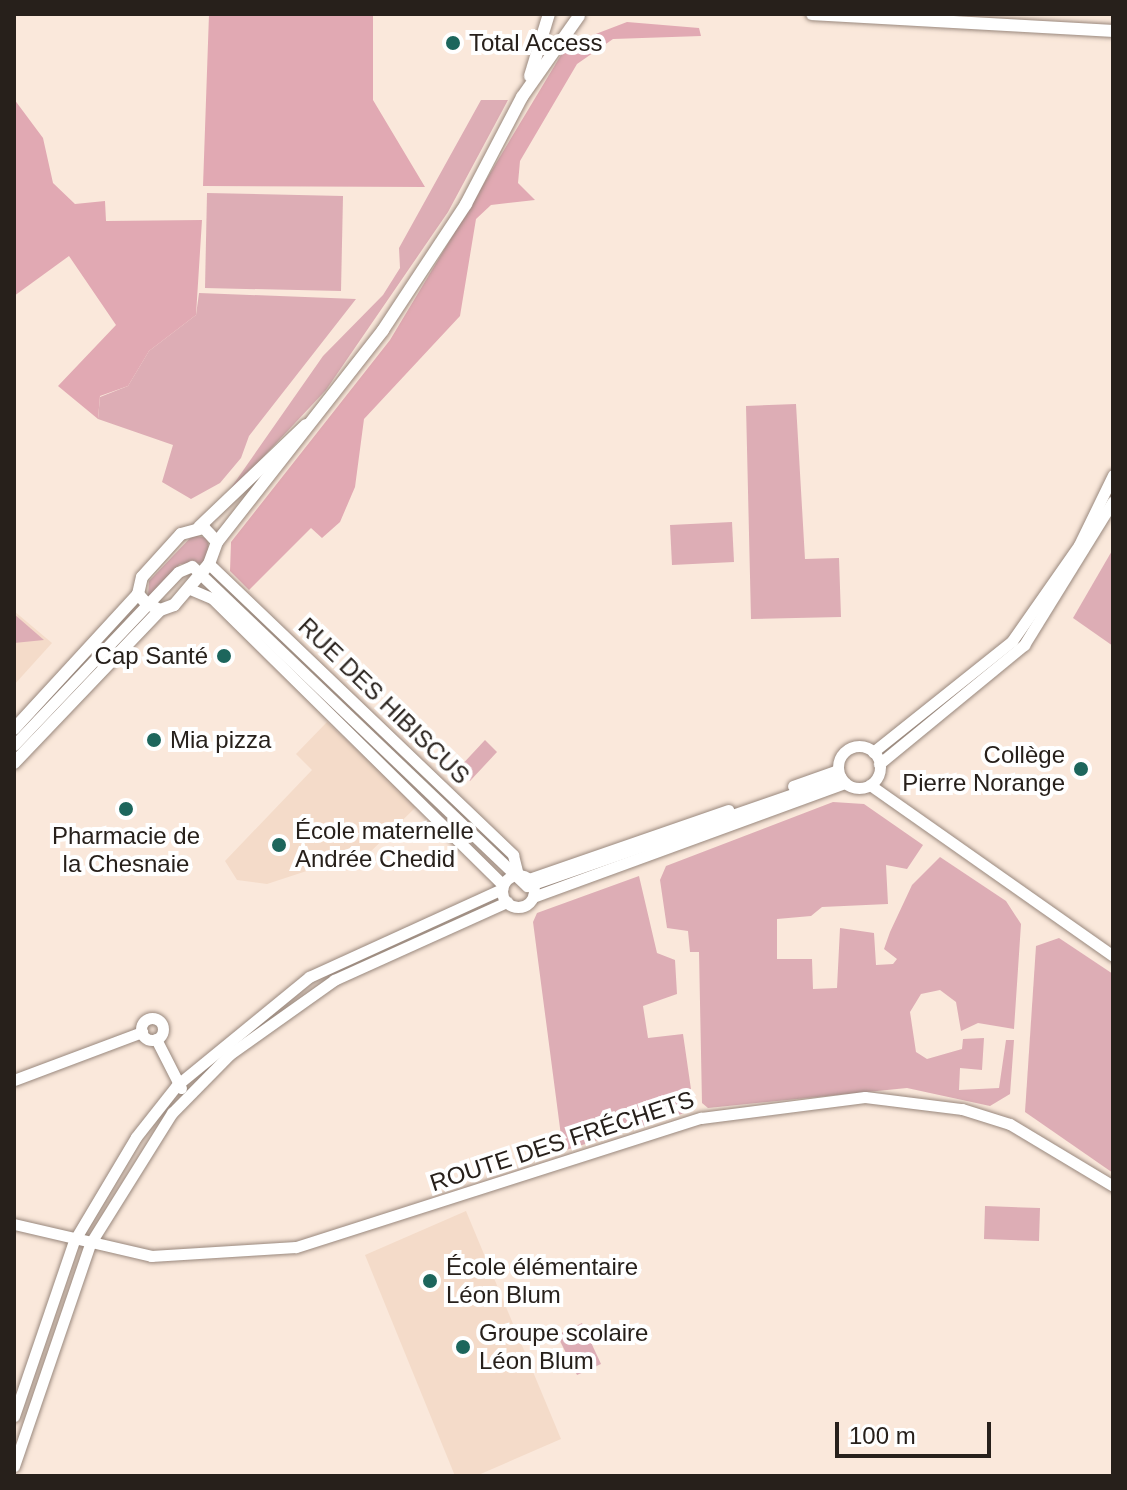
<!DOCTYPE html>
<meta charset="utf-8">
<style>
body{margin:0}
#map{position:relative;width:1127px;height:1490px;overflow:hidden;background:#fae8db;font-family:Helvetica,sans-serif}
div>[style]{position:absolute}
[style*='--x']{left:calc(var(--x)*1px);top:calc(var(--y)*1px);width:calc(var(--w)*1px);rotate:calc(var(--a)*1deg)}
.built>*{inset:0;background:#f4dbc9}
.green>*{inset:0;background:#ddadb5}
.forest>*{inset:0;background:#e1a9b3}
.roads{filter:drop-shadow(0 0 2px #99887d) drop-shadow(0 0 2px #99887d)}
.tertiary>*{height:11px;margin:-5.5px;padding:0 5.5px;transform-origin:5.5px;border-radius:5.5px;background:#fff}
.tertiary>.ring{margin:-5.5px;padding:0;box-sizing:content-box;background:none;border:11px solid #fff;border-radius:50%}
.secondary>*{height:12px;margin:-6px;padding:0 6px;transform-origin:6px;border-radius:6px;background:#fff}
.dots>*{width:22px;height:22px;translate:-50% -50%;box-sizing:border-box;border:4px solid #fff;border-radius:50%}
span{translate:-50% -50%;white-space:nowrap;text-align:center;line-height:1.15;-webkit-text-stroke:8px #fff;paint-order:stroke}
.poi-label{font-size:24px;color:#27201b}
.left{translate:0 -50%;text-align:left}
.right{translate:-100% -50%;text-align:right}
.street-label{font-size:24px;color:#27201b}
.frame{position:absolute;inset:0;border:16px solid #27201b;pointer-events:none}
.scale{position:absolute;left:835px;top:1422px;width:156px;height:36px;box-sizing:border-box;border:4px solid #27201b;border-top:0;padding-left:10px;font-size:24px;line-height:28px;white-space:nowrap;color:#27201b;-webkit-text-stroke:6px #fff;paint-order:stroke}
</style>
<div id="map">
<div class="built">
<i style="clip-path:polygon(14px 611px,52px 643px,14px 685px)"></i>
<i style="clip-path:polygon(327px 722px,417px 806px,359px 863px,325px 865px,267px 884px,237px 880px,225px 861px,312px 770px,296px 754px)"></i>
<i style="clip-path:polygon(466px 1211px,561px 1439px,476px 1476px,455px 1476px,365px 1255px)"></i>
</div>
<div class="green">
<i style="clip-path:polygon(481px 100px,508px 100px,448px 212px,326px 390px,221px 502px,323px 356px,383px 295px,400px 268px,399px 248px)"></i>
<i style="clip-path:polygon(207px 193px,343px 196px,341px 291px,205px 288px)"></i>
<i style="clip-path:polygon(199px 293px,356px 299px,249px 436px,241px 458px,220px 483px,191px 499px,162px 482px,173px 445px,98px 419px,100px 397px,128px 386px,149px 351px,196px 315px)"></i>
<i style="clip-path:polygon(796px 404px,805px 559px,839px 558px,841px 617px,751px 619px,746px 406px)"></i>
<i style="clip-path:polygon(732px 522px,734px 562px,672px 565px,670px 525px)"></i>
<i style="clip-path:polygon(193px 535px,207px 538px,210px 554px,202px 563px,180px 564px,148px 597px,149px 581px)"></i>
<i style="clip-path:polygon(1113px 549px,1113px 646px,1073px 618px)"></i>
<i style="clip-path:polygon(14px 614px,44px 640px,14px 643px)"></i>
<i style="clip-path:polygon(485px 740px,497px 752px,470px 781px,458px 769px)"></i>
<i style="clip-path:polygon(833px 802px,864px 804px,923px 845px,907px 869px,886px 865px,888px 904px,822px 907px,811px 916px,777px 919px,777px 959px,812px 959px,813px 989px,837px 988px,840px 928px,874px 933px,876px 965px,893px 964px,897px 959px,884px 949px,890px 932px,912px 885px,940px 857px,1006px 901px,1021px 924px,1014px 1029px,978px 1023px,961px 1031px,956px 1002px,940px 990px,921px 994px,910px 1012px,916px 1052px,927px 1059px,962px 1049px,963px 1039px,984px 1038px,982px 1070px,960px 1068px,959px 1090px,999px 1088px,1006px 1040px,1014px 1040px,1010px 1094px,990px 1106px,907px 1088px,708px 1108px,702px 1103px,699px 952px,690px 952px,688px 931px,667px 928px,660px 880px,666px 866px)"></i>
<i style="clip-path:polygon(639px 876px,657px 953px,675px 960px,677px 994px,643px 1006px,648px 1038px,683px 1034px,694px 1110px,563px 1151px,533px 922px,537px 913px)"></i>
<i style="clip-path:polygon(1059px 938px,1113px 974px,1113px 1173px,1025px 1112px,1036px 946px)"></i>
<i style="clip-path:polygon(985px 1206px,1040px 1208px,1039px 1241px,984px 1239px)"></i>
<i style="clip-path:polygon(582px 1323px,601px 1364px,577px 1375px,557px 1335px)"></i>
</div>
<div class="forest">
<i style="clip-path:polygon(209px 14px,373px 14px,373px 100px,425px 187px,203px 186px)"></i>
<i style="clip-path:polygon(627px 22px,699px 28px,701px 36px,613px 39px,577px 64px,520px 161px,518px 183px,535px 200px,491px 205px,476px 219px,460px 316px,364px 419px,355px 487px,340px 522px,322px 538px,311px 528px,249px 590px,230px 571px,231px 542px,390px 340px,567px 45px)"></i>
<i style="clip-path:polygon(14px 99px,43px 138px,53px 183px,75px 204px,105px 201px,106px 221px,202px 220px,196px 315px,149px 351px,128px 386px,100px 396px,98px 419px,58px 386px,116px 325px,69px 256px,14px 296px)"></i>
</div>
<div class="roads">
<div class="tertiary">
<i style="--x:209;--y:564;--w:421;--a:43.7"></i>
<i style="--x:513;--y:855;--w:21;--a:76"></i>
<i style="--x:190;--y:589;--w:25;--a:23"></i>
<i style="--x:213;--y:599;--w:407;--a:44.6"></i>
<i style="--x:14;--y:745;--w:238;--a:-46.5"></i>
<i style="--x:178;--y:572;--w:15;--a:-23"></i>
<i style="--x:192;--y:566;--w:463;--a:43.7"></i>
<i style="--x:527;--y:886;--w:332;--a:-19.1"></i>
<i class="ring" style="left:838px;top:746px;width:31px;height:31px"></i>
<i style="--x:873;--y:752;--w:178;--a:-38.6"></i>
<i style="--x:1012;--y:641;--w:117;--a:-55.1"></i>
<i style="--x:1079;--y:545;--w:78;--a:-64.1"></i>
<i style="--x:879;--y:764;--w:188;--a:-39.4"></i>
<i style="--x:1024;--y:645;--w:169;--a:-58.3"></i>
<i style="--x:870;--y:785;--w:297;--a:35.1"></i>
<i style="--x:793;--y:786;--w:48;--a:-19.6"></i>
<i class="ring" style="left:502px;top:875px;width:21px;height:21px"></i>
<i style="--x:529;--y:879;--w:211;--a:-19.1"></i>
<i style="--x:533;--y:897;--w:332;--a:-20.1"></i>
<i class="ring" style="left:141px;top:1018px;width:11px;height:11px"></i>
<i style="--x:156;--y:1039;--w:55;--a:63"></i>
<i style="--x:14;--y:1080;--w:137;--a:-20.6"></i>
<i style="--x:14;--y:1224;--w:141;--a:13.1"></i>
<i style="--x:151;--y:1256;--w:145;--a:-3.6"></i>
<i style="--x:296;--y:1247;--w:425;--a:-17.7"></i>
<i style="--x:701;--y:1118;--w:165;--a:-7.3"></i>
<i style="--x:865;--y:1097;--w:98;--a:7.1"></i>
<i style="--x:962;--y:1109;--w:50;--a:17.4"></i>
<i style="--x:1010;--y:1124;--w:120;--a:31"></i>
<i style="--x:14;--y:1416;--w:185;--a:-71.1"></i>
<i style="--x:74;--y:1241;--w:121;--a:-59.2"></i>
<i style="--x:136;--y:1137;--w:66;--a:-51.7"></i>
<i style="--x:177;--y:1085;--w:171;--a:-39.3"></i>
<i style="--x:309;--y:977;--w:212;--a:-24.5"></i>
<i style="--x:14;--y:1466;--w:235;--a:-71.1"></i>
<i style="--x:90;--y:1244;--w:155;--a:-58"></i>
<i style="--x:172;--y:1113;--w:83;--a:-45.5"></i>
<i style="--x:230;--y:1054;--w:128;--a:-35.4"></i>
<i style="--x:334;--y:980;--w:190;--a:-24.3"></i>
</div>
<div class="secondary">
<i style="--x:812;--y:14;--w:301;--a:3.2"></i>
<i style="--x:530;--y:76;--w:65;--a:-73"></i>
<i style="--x:199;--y:527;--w:148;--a:-43.6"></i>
<i style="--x:204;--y:528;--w:19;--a:47"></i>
<i style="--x:217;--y:542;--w:23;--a:110"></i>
<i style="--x:209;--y:564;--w:54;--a:130.5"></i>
<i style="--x:174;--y:605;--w:15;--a:160"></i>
<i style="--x:160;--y:610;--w:16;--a:-153"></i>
<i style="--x:146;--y:603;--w:12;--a:-132"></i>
<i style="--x:138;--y:594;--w:17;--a:-77"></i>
<i style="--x:142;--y:577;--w:58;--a:-47.8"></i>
<i style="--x:181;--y:534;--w:24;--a:-15"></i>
<i style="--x:217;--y:542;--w:269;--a:-51.9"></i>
<i style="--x:383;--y:330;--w:151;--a:-56.6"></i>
<i style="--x:466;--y:204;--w:121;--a:-62.4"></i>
<i style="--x:522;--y:97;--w:99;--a:-54.9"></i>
<i style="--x:14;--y:729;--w:183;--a:-47.4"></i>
<i style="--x:14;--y:763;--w:211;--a:-46.3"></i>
</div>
</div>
<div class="dots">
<i style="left:453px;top:43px;background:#1d665c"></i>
<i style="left:224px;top:656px;background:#1d665c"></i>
<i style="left:154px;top:740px;background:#1d665c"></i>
<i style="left:1081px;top:769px;background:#1d665c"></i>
<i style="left:126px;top:809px;background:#1d665c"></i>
<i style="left:279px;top:845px;background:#1d665c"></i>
<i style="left:430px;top:1281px;background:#1d665c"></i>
<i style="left:463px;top:1347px;background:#1d665c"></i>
</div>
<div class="poi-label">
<span class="left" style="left:469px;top:43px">Total Access</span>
<span class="right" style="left:208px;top:656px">Cap Santé</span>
<span class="left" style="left:170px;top:740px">Mia pizza</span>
<span class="right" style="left:1065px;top:769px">Collège<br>Pierre Norange</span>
<span class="left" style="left:295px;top:845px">École maternelle<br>Andrée Chedid</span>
<span style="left:126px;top:850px">Pharmacie de<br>la Chesnaie</span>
<span class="left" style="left:446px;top:1281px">École élémentaire<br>Léon Blum</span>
<span class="left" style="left:479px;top:1347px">Groupe scolaire<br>Léon Blum</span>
</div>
<div class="street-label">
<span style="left:384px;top:701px;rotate:44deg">RUE DES HIBISCUS</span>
<span style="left:562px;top:1141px;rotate:-18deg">ROUTE DES FRÉCHETS</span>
</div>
<div class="frame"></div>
<div class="scale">100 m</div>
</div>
